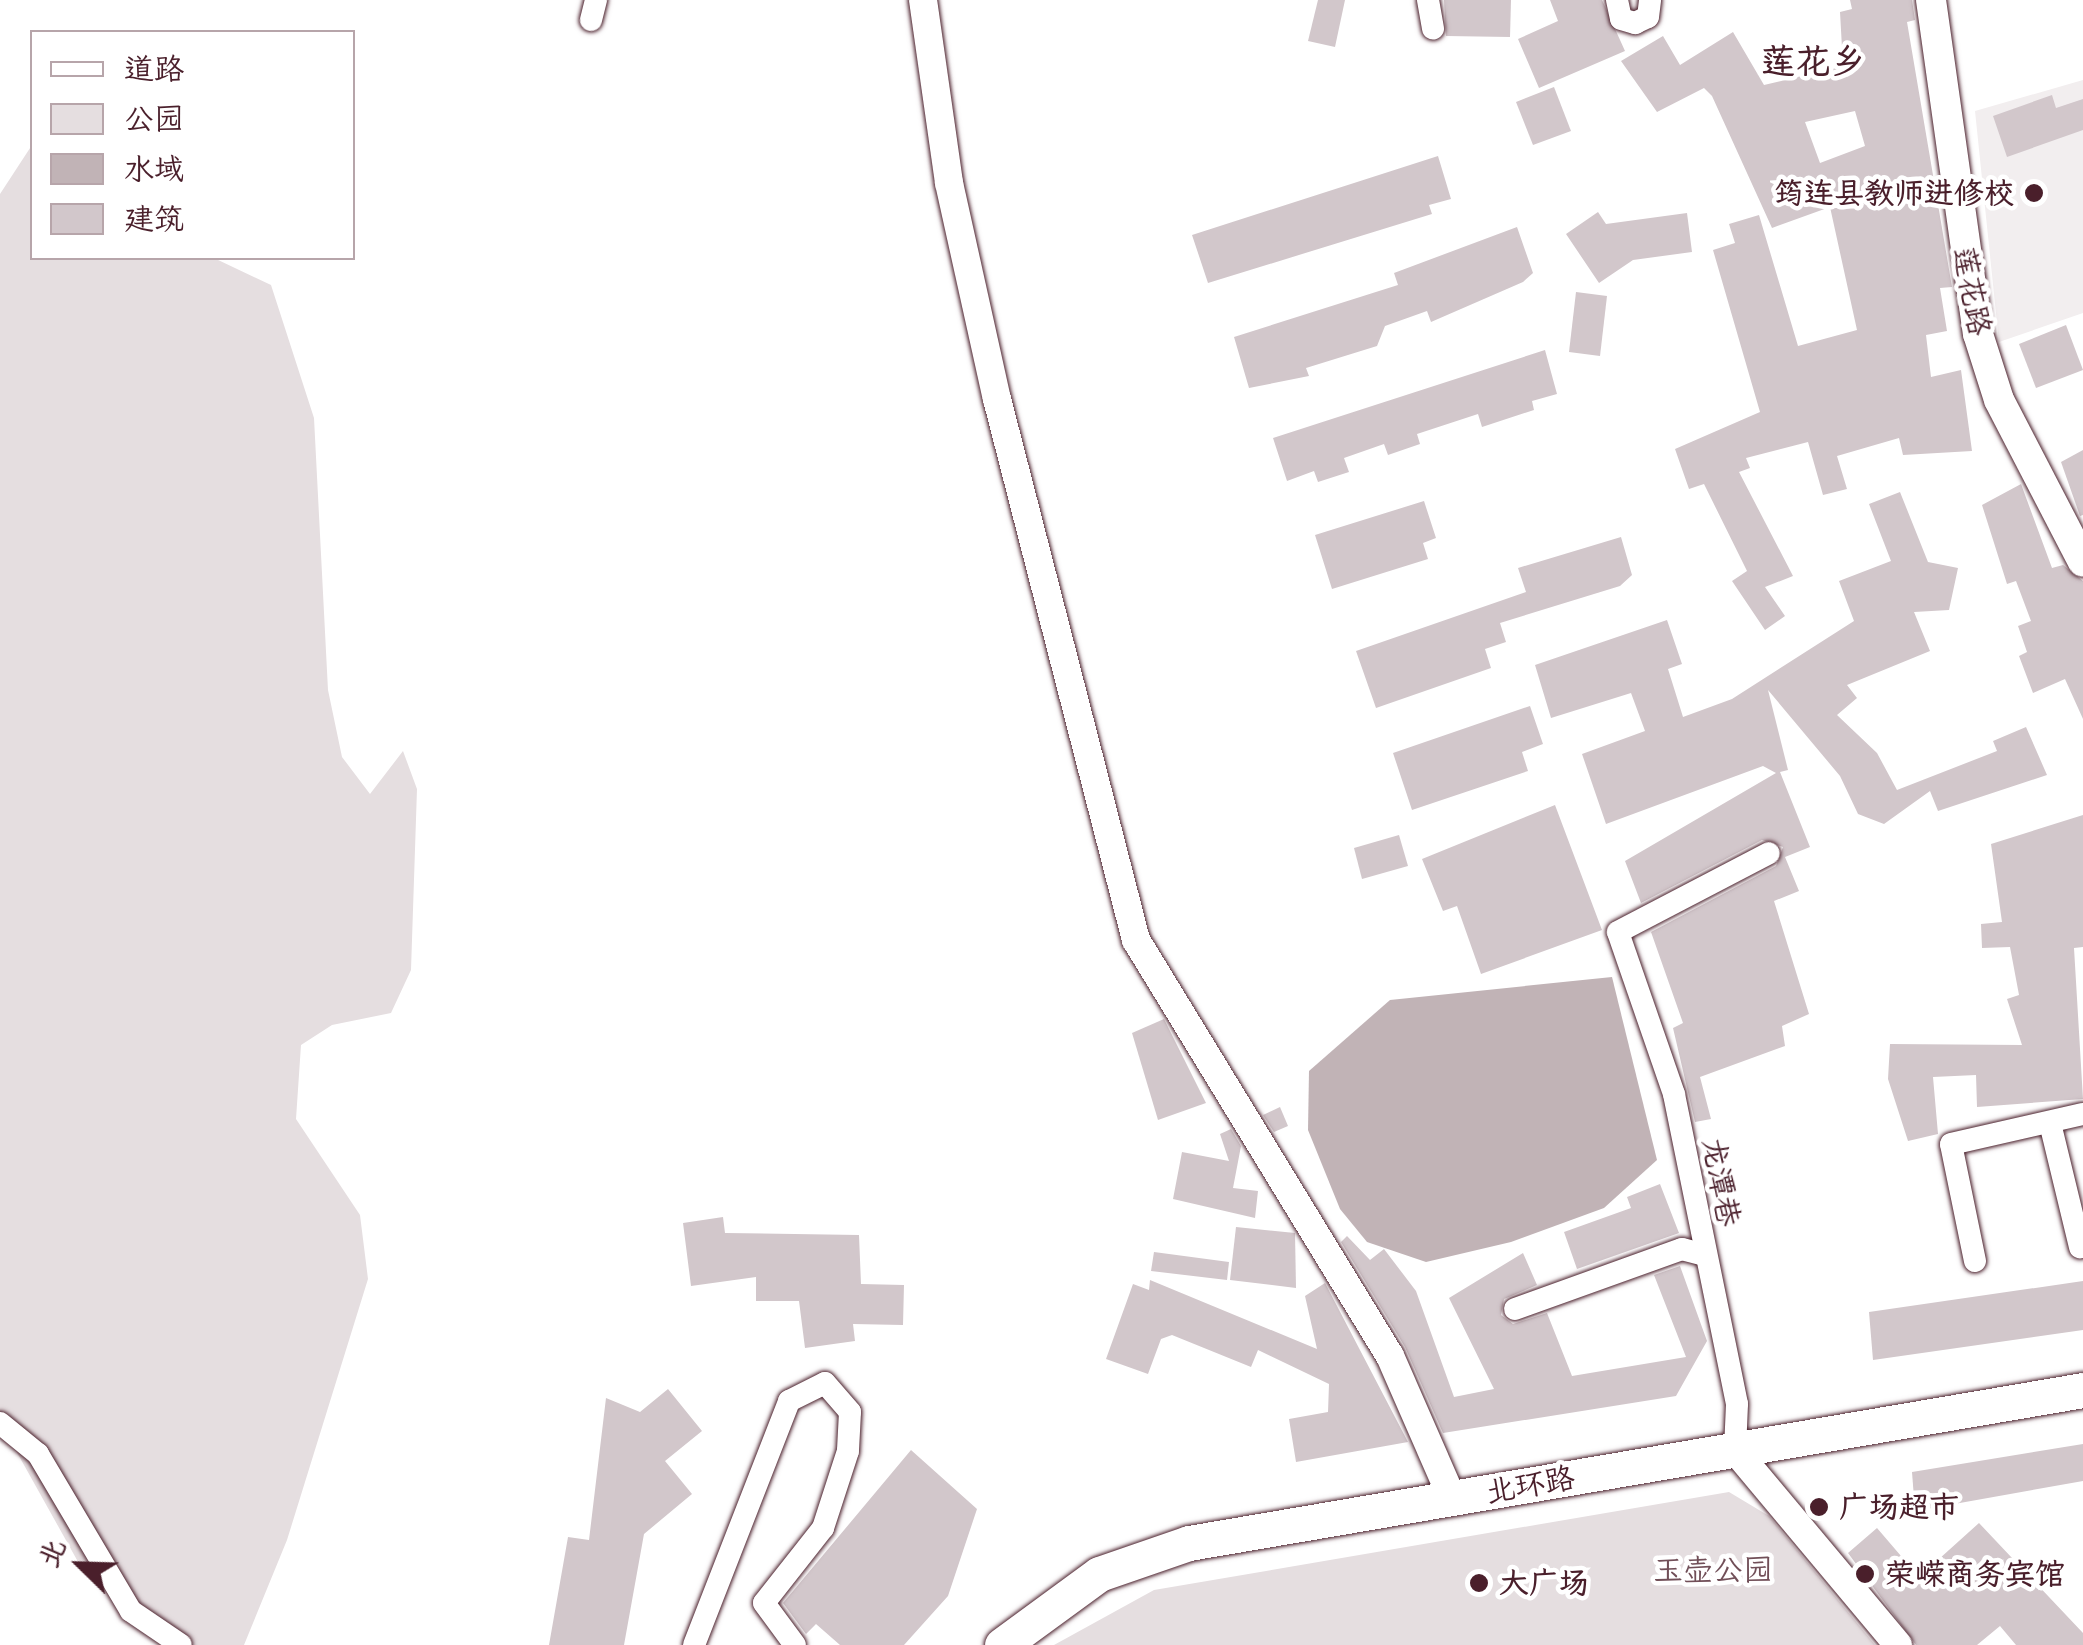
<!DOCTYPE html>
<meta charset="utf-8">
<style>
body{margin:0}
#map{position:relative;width:2083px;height:1645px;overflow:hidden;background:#fff;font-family:Sriracha,"LXGW WenKai TC",sans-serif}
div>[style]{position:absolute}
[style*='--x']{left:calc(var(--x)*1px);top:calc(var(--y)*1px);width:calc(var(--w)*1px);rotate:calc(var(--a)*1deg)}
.built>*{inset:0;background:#f2eeef}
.green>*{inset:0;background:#e5dee0}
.water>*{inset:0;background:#c1b3b6}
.building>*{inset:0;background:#d2c7cb}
.roads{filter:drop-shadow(0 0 2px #4a1f2b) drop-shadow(0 0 2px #4a1f2b)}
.minor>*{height:22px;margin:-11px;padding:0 11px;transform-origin:11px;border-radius:11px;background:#fff}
.tertiary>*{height:28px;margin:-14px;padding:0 14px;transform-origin:14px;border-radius:14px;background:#fff}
.secondary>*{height:30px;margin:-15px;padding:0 15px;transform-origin:15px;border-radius:15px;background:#fff}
.primary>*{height:35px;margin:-17.5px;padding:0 17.5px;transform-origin:17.5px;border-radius:17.5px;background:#fff}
.dots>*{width:28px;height:28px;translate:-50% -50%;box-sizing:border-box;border:5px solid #fff;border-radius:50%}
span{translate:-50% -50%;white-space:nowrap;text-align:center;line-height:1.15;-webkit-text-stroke:9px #fff;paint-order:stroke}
.poi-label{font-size:30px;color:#4a1f2b;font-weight:700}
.right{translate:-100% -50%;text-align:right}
.left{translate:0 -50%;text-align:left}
.street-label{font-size:30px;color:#4a1f2b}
.park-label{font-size:30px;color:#714f58}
.quarter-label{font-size:35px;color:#4a1f2b;font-weight:700}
.legend{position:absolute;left:30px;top:30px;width:325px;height:230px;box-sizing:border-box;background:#fff;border:2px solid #b7a5aa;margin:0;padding:12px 18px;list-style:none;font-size:30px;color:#4a1f2b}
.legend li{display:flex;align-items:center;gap:20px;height:50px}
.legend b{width:50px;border:2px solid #b7a5aa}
.north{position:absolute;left:30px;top:1515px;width:100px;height:100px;-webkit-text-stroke:8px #fff;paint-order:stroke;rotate:293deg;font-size:28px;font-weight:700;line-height:40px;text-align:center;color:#4a1f2b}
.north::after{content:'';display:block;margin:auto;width:35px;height:45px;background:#4a1f2b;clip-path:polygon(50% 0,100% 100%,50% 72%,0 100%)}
</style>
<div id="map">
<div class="built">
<i style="clip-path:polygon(2083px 80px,2083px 313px,1999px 342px,1975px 111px)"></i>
</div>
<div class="green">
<i style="clip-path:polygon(32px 145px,32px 258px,216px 259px,271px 285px,314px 418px,328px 690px,342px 757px,370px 794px,403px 751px,417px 789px,411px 970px,391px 1013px,332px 1025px,301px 1045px,296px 1119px,360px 1215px,368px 1279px,287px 1540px,244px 1645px,167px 1645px,154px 1635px,77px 1560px,0 1422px,0 194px)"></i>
<i style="clip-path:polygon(1729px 1492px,1769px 1516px,1875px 1645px,1054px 1645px,1154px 1590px)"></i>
</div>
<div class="water">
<i style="clip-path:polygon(1612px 977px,1657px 1160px,1604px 1208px,1511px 1242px,1426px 1262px,1367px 1242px,1340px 1209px,1308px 1130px,1309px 1071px,1390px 1000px)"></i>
</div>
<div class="building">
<i style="clip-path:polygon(1318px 0,1345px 0,1335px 47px,1308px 41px)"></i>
<i style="clip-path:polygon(1511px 0,1510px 37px,1446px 36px,1444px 0)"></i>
<i style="clip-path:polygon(1550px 0,1602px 0,1625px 51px,1539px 88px,1518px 39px,1558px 21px)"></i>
<i style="clip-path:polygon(evenodd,1850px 0,1912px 0,1915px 20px,1907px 22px,1952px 287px,1940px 288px,1947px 331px,1926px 335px,1931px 377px,1961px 370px,1972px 451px,1903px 455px,1899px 438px,1837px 456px,1847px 489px,1823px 495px,1808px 442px,1746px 458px,1750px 468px,1739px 472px,1793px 576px,1765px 587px,1785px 616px,1765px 630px,1732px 581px,1747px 571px,1704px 484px,1689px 489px,1675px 449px,1760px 412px,1713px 250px,1735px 243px,1729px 224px,1759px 215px,1798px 346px,1857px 330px,1830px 207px,1772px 228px,1712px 96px,1704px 88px,1657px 112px,1621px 61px,1663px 36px,1680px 65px,1733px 32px,1764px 85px,1843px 66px,1840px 12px,1852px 9px,1850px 0,1855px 111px,1865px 146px,1820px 163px,1805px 122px,1855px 111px)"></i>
<i style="clip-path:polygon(1554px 87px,1571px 131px,1533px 145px,1516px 102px)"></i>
<i style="clip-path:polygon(2052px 95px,2056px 108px,2083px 99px,2083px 130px,2007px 157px,1993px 116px)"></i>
<i style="clip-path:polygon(1438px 156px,1451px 199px,1429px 205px,1432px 214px,1208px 283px,1192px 235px)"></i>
<i style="clip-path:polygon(1598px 212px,1606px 224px,1687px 213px,1692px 252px,1633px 260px,1599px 283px,1566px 234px)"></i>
<i style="clip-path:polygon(1517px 227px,1533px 273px,1523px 282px,1431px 322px,1427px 311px,1385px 326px,1377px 346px,1306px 368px,1309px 376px,1249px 388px,1234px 337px,1398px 285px,1394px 273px)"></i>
<i style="clip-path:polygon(1576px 292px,1607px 296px,1600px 356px,1569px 352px)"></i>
<i style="clip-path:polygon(2066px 325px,2083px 370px,2036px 388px,2019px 344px)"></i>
<i style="clip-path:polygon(1545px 350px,1557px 394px,1532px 401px,1534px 410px,1482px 427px,1478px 414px,1417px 434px,1420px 444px,1388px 455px,1384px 444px,1344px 458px,1349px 472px,1318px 482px,1314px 471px,1287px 481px,1273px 438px)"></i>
<i style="clip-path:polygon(2083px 450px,2083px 515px,2080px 516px,2061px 462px)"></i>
<i style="clip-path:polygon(2021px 484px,2052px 568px,2063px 565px,2083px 581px,2083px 719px,2065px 679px,2033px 693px,2019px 656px,2027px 652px,2018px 626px,2031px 621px,2016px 581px,2007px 584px,1982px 505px)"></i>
<i style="clip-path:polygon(1900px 492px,1928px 562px,1958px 568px,1949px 610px,1914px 612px,1930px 651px,1847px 685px,1857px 698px,1837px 715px,1877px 753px,1897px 790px,1997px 751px,1993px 741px,2026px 727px,2047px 775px,1938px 811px,1930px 791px,1884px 824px,1858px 814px,1840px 776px,1768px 690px,1788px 770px,1780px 772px,1810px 847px,1785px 857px,1799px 891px,1774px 901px,1809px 1014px,1782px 1026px,1785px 1046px,1700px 1077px,1711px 1119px,1695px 1122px,1673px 1028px,1683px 1023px,1651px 932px,1776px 866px,1783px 847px,1762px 840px,1641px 903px,1625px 861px,1776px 773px,1763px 766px,1606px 824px,1582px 754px,1645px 731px,1631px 693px,1551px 718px,1535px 665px,1667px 620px,1682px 664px,1668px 669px,1683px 717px,1732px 699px,1854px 621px,1839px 581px,1891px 561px,1869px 504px)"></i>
<i style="clip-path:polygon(1424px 501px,1436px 538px,1423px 543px,1428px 559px,1332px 589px,1315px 535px)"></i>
<i style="clip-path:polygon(1621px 537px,1632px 575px,1620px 586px,1500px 623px,1506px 642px,1485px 649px,1491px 668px,1376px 708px,1356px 651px,1526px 592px,1518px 568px)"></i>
<i style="clip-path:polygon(1530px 706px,1543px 744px,1522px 752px,1528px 771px,1412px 810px,1393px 753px)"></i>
<i style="clip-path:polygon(1555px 805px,1602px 930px,1481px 974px,1457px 906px,1443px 911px,1422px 859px)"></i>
<i style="clip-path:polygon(2083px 815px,2083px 947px,2074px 948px,2083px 1099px,1977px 1107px,1976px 1075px,1933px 1077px,1938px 1134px,1908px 1141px,1888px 1079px,1890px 1044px,2022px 1045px,2007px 999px,2019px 995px,2010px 947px,1982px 948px,1981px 924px,2002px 922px,1991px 844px)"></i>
<i style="clip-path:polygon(1399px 835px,1408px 866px,1362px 879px,1354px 848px)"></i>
<i style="clip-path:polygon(1164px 1019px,1206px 1103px,1158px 1120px,1132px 1033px)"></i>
<i style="clip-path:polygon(1280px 1107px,1288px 1126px,1274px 1132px,1263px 1115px)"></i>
<i style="clip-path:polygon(1231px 1129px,1241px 1146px,1233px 1188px,1258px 1191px,1255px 1218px,1173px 1199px,1182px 1152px,1229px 1161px,1220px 1134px)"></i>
<i style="clip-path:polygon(1660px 1184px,1679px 1233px,1577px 1269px,1564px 1232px,1631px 1208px,1627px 1197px)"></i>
<i style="clip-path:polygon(723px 1217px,725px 1233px,859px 1235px,861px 1284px,904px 1285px,903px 1325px,853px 1324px,855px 1341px,805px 1348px,799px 1301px,756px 1301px,756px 1277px,691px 1286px,683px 1223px)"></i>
<i style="clip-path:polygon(1236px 1227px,1295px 1233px,1296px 1288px,1230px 1280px)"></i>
<i style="clip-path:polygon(1347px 1236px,1370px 1260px,1384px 1249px,1416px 1291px,1454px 1397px,1494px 1389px,1449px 1298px,1523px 1253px,1537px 1285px,1504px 1299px,1501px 1315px,1513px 1324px,1547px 1313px,1572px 1376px,1686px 1357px,1654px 1275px,1680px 1266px,1707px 1341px,1676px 1396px,1443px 1433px,1405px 1347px,1341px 1242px)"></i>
<i style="clip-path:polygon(1154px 1252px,1229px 1262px,1227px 1280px,1151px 1271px)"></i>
<i style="clip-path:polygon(1150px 1280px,1317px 1349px,1305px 1296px,1325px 1283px,1408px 1442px,1296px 1462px,1289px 1419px,1328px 1412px,1329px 1384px,1258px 1350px,1251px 1367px,1172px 1335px,1161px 1339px,1148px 1374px,1106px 1359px,1133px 1284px,1149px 1290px)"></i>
<i style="clip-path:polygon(2083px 1281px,2083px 1330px,1873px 1360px,1869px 1312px)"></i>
<i style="clip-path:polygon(668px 1389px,702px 1431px,665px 1461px,692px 1494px,644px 1534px,624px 1645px,549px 1645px,568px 1537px,589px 1540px,606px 1398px,640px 1412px)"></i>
<i style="clip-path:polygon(2083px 1444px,2083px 1481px,1915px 1511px,1912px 1472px)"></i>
<i style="clip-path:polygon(911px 1450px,977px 1509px,948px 1596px,904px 1645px,840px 1645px,816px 1624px,806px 1634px,783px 1603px)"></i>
<i style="clip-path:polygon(1979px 1523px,2083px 1633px,2083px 1645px,2016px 1645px,2000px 1626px,1977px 1645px,1916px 1645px,1848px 1553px,1877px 1528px,1919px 1577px)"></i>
</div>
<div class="roads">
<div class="minor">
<i style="--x:1428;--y:0;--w:29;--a:80"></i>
<i style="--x:1617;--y:0;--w:19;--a:78"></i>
<i style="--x:1621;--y:19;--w:15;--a:16"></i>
<i style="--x:1635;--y:23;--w:14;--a:-25"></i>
<i style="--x:1648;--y:17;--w:17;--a:-83"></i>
<i style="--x:591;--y:20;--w:21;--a:-76"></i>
<i style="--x:2050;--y:1123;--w:128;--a:76.4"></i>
<i style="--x:1975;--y:1261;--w:119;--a:-101.6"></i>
<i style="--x:1951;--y:1144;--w:135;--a:-12.8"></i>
<i style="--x:1515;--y:1309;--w:177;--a:-19.8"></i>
<i style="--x:1682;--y:1249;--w:23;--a:15"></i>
<i style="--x:0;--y:1423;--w:49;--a:39.2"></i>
<i style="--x:38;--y:1454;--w:182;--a:59.4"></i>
<i style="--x:131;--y:1611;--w:60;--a:34.2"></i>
<i style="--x:1735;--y:1450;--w:46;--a:-87.5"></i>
<i style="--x:1737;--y:1404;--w:316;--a:-101.5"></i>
<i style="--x:1674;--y:1094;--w:171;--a:-109.1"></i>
<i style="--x:1618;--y:932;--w:170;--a:-27.6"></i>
<i style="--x:694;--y:1645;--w:262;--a:-68.7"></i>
<i style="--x:789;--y:1401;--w:40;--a:-26.6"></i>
<i style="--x:825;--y:1383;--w:38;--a:49"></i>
<i style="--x:850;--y:1412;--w:39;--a:93"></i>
<i style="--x:848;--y:1451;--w:81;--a:108"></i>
<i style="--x:823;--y:1528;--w:95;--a:128.2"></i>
<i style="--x:764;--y:1603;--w:52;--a:53.6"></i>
</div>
<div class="tertiary">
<i style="--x:923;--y:0;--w:185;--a:81.9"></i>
<i style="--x:949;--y:183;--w:221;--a:77.5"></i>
<i style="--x:997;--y:399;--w:559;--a:75.59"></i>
<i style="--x:1136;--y:940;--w:487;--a:58.6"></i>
<i style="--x:1390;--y:1356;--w:155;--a:66.4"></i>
<i style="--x:1735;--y:1450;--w:254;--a:50.1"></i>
</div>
<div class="secondary">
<i style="--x:1931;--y:0;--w:337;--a:82"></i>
<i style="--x:1978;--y:334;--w:69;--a:72.3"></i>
<i style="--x:1999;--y:400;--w:182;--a:62.6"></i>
</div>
<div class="primary">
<i style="--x:1002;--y:1645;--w:120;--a:-36.2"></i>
<i style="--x:1099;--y:1574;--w:95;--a:-19"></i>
<i style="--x:1189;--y:1543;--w:907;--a:-9.71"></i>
</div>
</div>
<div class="dots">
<i style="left:2034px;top:193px;background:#4a1f2b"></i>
<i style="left:1819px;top:1507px;background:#4a1f2b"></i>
<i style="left:1865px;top:1574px;background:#4a1f2b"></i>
<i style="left:1479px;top:1583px;background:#4a1f2b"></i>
</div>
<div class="poi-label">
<span class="right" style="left:2014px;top:193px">筠连县教师进修校</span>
<span class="left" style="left:1839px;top:1507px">广场超市</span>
<span class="left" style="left:1885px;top:1574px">荣嵘商务宾馆</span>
<span class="left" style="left:1499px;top:1583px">大广场</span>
</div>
<div class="street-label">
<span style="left:1972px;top:291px;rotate:79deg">莲花路</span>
<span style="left:1721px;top:1182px;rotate:79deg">龙潭巷</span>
<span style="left:1530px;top:1485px;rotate:-10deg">北环路</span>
</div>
<div class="park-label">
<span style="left:1713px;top:1570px">玉壶公园</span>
</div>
<div class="quarter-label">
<span style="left:1813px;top:61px">莲花乡</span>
</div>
<ul class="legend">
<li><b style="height:12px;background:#fff"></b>道路</li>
<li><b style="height:28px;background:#e5dee0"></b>公园</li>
<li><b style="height:28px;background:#c1b3b6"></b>水域</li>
<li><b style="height:28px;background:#d2c7cb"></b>建筑</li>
</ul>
<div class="north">北</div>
</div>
